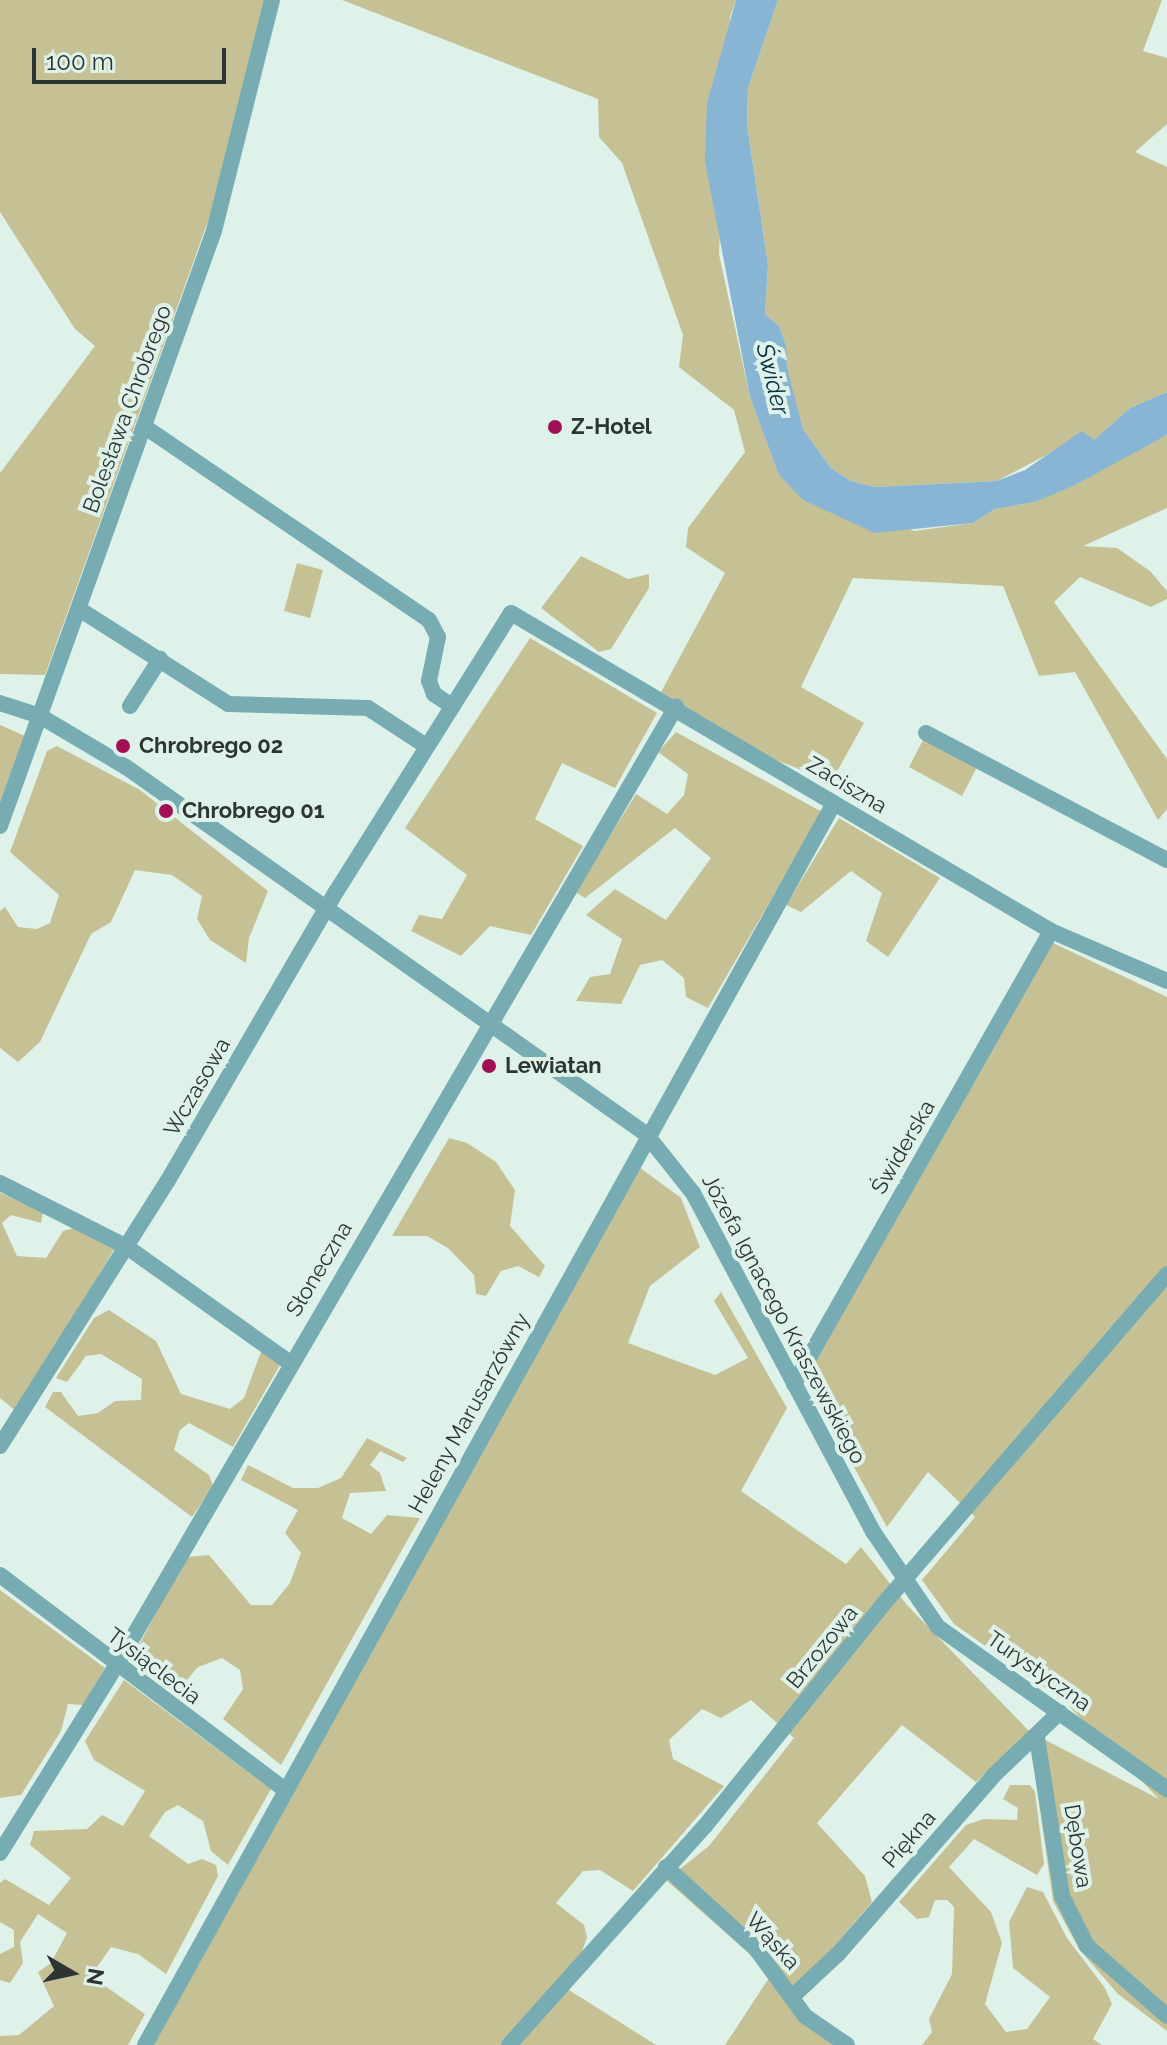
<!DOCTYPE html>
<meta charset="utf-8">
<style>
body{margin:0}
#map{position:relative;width:1167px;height:2045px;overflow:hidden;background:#def2ea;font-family:Raleway,sans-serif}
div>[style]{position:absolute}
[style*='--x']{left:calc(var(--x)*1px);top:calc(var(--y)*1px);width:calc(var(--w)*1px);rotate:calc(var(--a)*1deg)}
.green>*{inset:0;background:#c6c195}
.water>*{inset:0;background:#89b5d4}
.minor>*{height:16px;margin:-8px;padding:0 8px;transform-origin:8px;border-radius:8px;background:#77acb2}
.dots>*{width:22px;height:22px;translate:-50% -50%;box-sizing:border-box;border:4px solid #def2ea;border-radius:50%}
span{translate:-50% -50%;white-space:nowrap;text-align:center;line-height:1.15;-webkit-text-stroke:8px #def2ea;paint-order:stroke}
.street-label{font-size:22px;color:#2d3532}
.poi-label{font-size:22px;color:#2d3532;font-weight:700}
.left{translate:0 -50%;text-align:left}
.water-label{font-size:24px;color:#062d42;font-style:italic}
.north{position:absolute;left:32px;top:1933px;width:80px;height:80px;-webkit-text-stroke:6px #def2ea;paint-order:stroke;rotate:99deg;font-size:22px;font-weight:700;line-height:32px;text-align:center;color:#2d3532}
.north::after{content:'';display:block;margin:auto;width:28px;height:36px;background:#2d3532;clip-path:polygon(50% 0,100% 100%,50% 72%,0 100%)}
.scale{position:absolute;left:32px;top:48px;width:194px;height:36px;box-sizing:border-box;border:4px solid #2d3532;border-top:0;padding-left:10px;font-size:24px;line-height:28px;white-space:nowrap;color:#2d3532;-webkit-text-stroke:6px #def2ea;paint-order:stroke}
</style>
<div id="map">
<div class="green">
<i style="clip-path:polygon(0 0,266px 0,221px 185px,45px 675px,0 674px,0 473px,95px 346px,75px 329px,0 212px)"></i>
<i style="clip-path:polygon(342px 0,736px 0,730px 17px,719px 254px,750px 397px,779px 474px,914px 531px,973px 523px,995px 509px,1035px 502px,1167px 435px,1167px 508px,1083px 546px,1117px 548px,1150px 571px,1167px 591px,1167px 599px,1151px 607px,1080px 577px,1054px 602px,1167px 759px,1167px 809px,1158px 820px,1075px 672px,1039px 676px,1003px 586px,853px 578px,801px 687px,864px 723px,831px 782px,769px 757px,661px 692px,725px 573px,686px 547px,688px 528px,745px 452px,734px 410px,679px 367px,683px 335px,622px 163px,599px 137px,598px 99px)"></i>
<i style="clip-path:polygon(778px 0,1162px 0,1143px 51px,1167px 58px,1167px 124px,1135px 152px,1167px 167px,1167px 392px,1130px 408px,1094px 440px,1052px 452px,997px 481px,875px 487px,851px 481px,831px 468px,803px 429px,786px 368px,786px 345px,779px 326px,765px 314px,768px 265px,747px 125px,748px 88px)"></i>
<i style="clip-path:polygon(581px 556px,628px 579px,649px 574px,649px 588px,611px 649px,599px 652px,541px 608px)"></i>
<i style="clip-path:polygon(297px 563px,323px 570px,310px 618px,284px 611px)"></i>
<i style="clip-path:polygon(530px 638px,657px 713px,615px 788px,562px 763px,535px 819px,583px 846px,531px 935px,490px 926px,461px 956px,411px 931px,419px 915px,442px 919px,467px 875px,405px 828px)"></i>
<i style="clip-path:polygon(0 725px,25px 736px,0 802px)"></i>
<i style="clip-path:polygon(676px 732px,822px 812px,708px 1008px,686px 997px,684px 978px,662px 960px,640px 965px,621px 1004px,576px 1001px,590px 977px,610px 974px,622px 939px,586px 915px,615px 889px,666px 920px,711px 858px,675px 828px,585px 898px,575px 892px,636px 794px,667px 814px,684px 795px,688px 774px,658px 752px)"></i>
<i style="clip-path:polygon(924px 738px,977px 767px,962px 796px,909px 767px)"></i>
<i style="clip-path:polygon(57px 746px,140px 790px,268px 891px,249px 938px,246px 963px,210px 940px,197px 919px,202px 896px,172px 875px,135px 870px,111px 922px,91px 934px,40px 1042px,18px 1062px,0 1048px,0 911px,5px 907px,18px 927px,37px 929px,50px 923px,59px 895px,10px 852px,47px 751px)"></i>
<i style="clip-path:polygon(839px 818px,940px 878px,888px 957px,866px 941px,882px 893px,851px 871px,801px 912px,786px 905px)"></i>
<i style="clip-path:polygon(1051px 942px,1167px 997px,1167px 2031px,1118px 1994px,1079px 1949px,1053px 1901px,1029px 1733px,976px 1782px,902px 1725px,817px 1823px,865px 1876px,872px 1902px,807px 1978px,798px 2009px,854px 2045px,725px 2045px,769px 1978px,753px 1957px,666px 1880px,709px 1846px,794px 1738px,751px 1700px,721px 1718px,702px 1709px,669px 1740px,673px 1759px,724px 1786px,633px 1891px,600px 1870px,583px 1871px,556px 1903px,584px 1925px,587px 1937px,569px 1990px,656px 2045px,152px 2045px,639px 1167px,681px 1198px,700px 1247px,650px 1286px,628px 1343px,715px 1375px,748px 1358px,714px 1301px,721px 1292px,787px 1408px,741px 1491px,846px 1564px,861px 1547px,907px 1605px,1030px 1732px,1159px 1799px,1065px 1702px,954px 1624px,922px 1580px,975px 1517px,928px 1472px,887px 1527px,812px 1391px,807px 1370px)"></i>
<i style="clip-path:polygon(449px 1138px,467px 1143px,496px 1162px,515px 1190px,510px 1226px,545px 1266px,539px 1277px,518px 1266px,501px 1271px,486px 1296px,476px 1294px,474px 1275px,448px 1248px,427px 1236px,392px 1236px)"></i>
<i style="clip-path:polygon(0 1193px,43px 1212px,41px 1223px,11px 1215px,2px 1223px,17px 1256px,46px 1258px,63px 1231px,75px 1228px,114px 1249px,17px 1412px,0 1398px)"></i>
<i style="clip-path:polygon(109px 1310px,156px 1341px,181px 1394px,230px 1409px,244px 1398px,262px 1349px,280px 1365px,233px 1447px,189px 1423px,180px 1430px,174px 1450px,209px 1475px,213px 1486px,192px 1517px,45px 1407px,53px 1392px,61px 1392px,78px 1416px,98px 1413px,115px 1401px,141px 1400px,142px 1379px,101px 1354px,86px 1356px,67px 1382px,56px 1378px,94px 1318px)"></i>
<i style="clip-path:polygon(367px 1438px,407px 1458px,403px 1462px,380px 1451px,370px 1465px,380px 1473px,386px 1491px,350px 1493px,342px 1518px,371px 1534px,387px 1515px,420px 1518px,281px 1765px,223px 1719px,243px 1689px,240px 1670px,222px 1658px,198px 1667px,184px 1683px,132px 1658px,186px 1557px,209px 1555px,251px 1605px,272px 1605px,290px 1583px,301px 1553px,285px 1533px,298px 1510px,241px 1480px,248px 1465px,293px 1488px,318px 1488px,341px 1478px)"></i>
<i style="clip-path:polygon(0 1590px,105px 1668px,83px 1705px,68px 1704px,61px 1731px,21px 1795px,0 1798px)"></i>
<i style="clip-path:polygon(124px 1680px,271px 1789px,228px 1865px,211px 1851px,203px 1821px,178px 1805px,165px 1812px,149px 1836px,188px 1864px,202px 1859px,216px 1865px,218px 1876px,166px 1974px,138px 1954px,111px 1947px,91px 1976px,145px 2014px,128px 2045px,0 2045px,0 2036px,19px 2035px,54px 2006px,38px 1972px,51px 1963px,67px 1933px,38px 1914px,20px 1942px,23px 1963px,10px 1983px,0 1980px,0 1954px,14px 1947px,14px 1930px,0 1922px,0 1883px,5px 1879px,49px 1905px,71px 1878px,30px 1845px,34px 1831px,87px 1829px,102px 1815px,123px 1826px,145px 1791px,94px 1760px,85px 1741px)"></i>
<i style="clip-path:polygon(1010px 1785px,1030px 1785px,1035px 1792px,1044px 1864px,1037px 1875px,974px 1839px,949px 1867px,991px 1912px,1002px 1943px,985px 2004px,1006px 2032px,1027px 2029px,1050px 1997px,1013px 1968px,1009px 1922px,1027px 1887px,1043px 1892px,1067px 1938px,1105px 1988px,1112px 2004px,1093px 2039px,1102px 2045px,922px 2045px,932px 2032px,929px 2019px,952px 1974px,954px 1907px,947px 1900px,935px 1900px,929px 1917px,917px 1919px,899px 1902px,966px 1825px,984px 1819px,1017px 1820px,1018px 1808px,1003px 1799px)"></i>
</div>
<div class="water">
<i style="clip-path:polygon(736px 0,778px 0,748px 88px,747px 125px,768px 265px,765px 314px,779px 326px,786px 345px,787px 368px,803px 429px,831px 468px,851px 481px,875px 487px,997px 481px,1025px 470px,1082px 431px,1094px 440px,1130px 408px,1167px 392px,1167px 435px,1073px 486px,1035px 502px,995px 509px,973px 523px,875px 533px,803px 500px,779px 475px,750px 397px,705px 162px,707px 103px)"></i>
</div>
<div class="minor">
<i style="--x:145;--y:427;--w:343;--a:34.2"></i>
<i style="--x:429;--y:620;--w:19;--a:62"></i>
<i style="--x:438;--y:637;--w:45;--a:101.6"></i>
<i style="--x:429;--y:681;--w:14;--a:69"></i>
<i style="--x:434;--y:694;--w:22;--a:34"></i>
<i style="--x:79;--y:609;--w:177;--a:32.5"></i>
<i style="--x:228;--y:704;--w:140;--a:1.6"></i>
<i style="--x:368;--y:708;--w:69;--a:33.2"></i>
<i style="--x:0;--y:703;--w:42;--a:18"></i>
<i style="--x:40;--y:716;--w:100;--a:30.7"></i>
<i style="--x:126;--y:767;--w:636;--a:35.21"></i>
<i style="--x:646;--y:1134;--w:75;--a:51.5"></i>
<i style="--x:693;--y:1193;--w:385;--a:62"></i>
<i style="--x:874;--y:1533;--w:114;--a:55.8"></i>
<i style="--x:938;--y:1627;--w:281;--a:35.3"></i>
<i style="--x:130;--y:706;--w:56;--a:-57.4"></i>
<i style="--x:926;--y:733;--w:272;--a:27.8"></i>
<i style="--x:0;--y:826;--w:632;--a:-70.22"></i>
<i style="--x:214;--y:231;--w:238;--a:-75.9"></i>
<i style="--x:0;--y:1183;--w:142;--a:26.7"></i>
<i style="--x:127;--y:1247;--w:200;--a:35.4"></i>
<i style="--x:794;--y:1384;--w:521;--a:-60.43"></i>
<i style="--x:0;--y:1446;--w:312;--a:-57.7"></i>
<i style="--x:167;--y:1182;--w:336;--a:-59.8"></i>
<i style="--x:336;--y:892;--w:329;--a:-57.9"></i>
<i style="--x:511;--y:613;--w:627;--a:30.49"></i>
<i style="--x:1051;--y:931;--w:126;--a:23.3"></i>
<i style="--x:0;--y:1575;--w:356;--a:37"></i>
<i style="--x:1037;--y:1738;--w:160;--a:81"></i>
<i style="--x:1062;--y:1896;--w:56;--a:63.4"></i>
<i style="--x:1087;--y:1946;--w:106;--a:41.2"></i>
<i style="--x:0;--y:1853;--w:220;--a:-58.2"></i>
<i style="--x:116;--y:1666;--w:1111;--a:-59.72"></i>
<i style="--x:666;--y:1867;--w:122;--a:42.3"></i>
<i style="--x:756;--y:1949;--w:83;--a:53.8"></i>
<i style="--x:805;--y:2016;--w:51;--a:34.6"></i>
<i style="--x:792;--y:1997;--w:63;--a:-43.1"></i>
<i style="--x:838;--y:1954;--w:237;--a:-48.9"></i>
<i style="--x:994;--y:1775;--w:91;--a:-43.7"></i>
<i style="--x:145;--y:2045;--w:1420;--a:-60.98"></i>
<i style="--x:509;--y:2045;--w:294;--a:-48.2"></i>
<i style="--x:705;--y:1826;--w:289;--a:-51.2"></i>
<i style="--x:886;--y:1601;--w:431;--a:-49.3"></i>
</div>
<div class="dots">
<i style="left:555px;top:427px;background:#a10f55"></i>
<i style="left:123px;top:746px;background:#a10f55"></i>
<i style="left:166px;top:811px;background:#a10f55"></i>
<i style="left:489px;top:1066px;background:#a10f55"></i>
</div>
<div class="street-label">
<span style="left:127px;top:409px;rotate:-70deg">Bolesława Chrobrego</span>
<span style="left:847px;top:785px;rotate:31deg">Zaciszna</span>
<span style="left:197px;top:1087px;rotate:-60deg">Wczasowa</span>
<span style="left:903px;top:1147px;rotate:-60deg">Świderska</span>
<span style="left:319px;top:1269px;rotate:-59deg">Słoneczna</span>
<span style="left:784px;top:1319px;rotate:62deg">Józefa Ignacego Kraszewskiego</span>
<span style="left:469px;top:1413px;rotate:-61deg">Heleny Marusarzówny</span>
<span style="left:822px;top:1647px;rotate:-51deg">Brzozowa</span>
<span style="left:154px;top:1666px;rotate:37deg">Tysiąclecia</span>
<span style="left:1039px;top:1671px;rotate:35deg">Turystyczna</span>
<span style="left:909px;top:1839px;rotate:-49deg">Piękna</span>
<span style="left:1078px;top:1846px;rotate:81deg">Dębowa</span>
<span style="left:773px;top:1941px;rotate:48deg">Wąska</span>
</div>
<div class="poi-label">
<span class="left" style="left:571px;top:427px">Z-Hotel</span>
<span class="left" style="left:139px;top:746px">Chrobrego 02</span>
<span class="left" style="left:182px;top:811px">Chrobrego 01</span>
<span class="left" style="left:505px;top:1066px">Lewiatan</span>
</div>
<div class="water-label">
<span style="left:773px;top:379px;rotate:76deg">Świder</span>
</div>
<div class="north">N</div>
<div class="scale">100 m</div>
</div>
